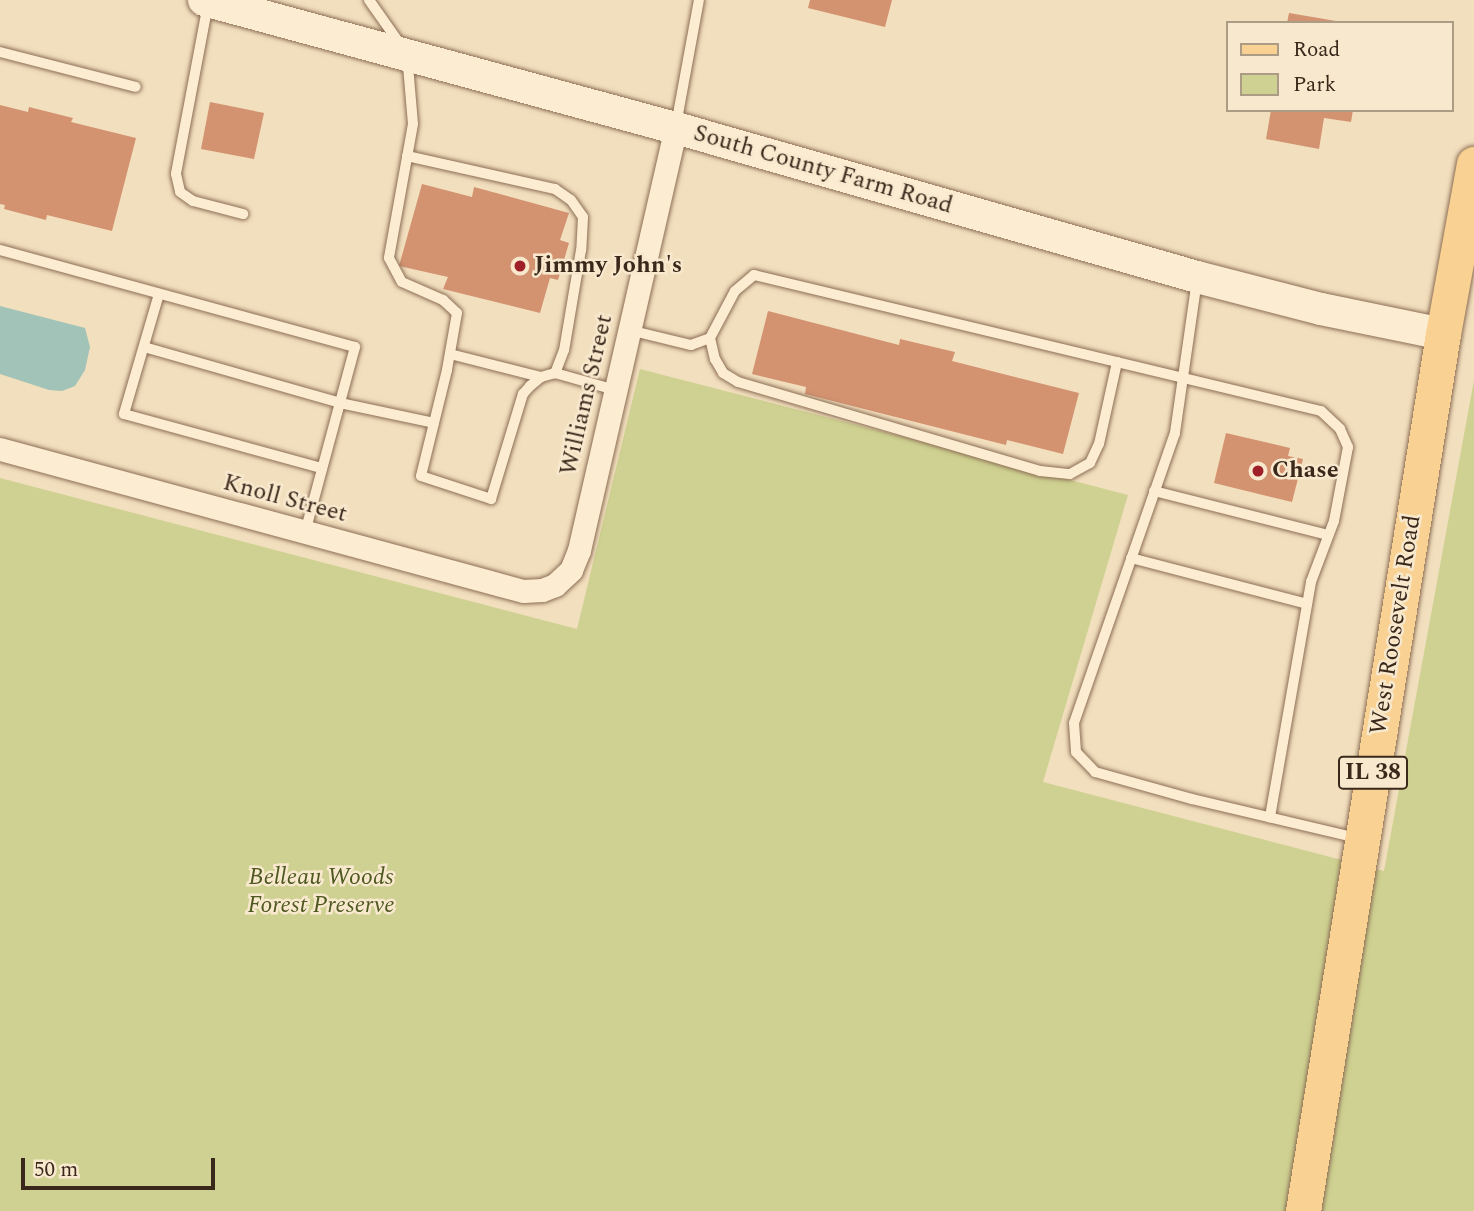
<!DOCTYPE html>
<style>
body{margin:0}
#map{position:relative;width:1474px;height:1211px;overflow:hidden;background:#f2dfbe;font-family:Spectral,serif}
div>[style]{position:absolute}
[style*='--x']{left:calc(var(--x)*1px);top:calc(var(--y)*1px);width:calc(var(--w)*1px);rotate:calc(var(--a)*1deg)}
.green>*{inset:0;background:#ced191}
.water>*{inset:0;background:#a2c3b7}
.building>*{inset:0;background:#d39270}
.roads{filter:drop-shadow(0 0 2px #8c6e55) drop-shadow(0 0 2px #8c6e55)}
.lane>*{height:10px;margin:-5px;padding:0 5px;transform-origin:5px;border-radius:5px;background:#fcecd2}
.street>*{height:23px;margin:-11.5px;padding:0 11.5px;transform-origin:11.5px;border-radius:11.5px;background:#fcecd2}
.secondary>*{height:32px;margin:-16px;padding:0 16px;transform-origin:16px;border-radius:16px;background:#fcecd2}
.primary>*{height:35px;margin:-17.5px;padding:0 17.5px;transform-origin:17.5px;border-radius:17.5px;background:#f9d192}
.dots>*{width:19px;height:19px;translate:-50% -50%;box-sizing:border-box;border:4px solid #f8e9ce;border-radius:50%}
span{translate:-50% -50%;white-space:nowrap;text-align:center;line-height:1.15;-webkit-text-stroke:5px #f8e9ce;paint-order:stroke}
.shield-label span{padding:2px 5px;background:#f8e9ce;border:2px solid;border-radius:5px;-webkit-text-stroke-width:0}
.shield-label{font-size:23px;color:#3a281b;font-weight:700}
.street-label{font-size:24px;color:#3a281b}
.poi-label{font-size:24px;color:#3a281b;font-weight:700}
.left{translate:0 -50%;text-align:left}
.park-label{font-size:24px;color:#4e5820;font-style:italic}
.legend{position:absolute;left:1226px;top:21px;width:228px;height:91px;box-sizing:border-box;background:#f8e9ce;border:2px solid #ac9c86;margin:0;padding:9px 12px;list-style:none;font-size:21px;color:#3a281b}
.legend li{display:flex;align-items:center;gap:14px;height:35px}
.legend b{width:35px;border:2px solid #ac9c86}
.scale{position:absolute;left:21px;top:1158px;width:194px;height:32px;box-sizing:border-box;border:4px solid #3a281b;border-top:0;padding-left:9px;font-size:21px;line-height:24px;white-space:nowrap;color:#3a281b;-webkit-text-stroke:5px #f8e9ce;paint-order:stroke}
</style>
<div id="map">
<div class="green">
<i style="clip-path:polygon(640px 369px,1128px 495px,1043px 782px,1384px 871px,1474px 380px,1474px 1211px,0 1211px,0 478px,577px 629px)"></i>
</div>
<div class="water">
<i style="clip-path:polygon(0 306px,85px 328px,90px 347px,85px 370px,75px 386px,62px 391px,49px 390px,0 374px)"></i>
</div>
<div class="building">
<i style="clip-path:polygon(810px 0,892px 0,885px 27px,808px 8px)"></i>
<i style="clip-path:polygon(1289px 13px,1336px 21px,1336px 23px,1287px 23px)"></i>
<i style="clip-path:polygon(210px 102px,264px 113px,254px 159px,201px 149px)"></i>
<i style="clip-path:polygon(0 105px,28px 112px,29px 107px,73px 118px,71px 122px,136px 138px,112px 231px,47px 215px,46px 220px,4px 209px,5px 205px,0 204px)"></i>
<i style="clip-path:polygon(1271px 110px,1353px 110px,1351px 122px,1324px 118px,1319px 149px,1266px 139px)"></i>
<i style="clip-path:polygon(422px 184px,472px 197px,474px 187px,569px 213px,560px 240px,569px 243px,558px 280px,550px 278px,540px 313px,443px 289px,448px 277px,399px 266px)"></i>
<i style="clip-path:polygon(768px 311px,899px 345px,900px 339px,955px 352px,952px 361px,1079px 393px,1063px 454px,1007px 440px,1006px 445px,805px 394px,806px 387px,752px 374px)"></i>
<i style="clip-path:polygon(1226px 433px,1290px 448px,1288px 456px,1303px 459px,1292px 502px,1214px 483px)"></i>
</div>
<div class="roads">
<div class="lane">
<i style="--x:369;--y:0;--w:66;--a:54.9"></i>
<i style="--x:407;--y:54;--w:70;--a:85.1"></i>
<i style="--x:413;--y:124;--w:136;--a:100.2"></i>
<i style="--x:389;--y:258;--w:27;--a:62"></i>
<i style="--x:402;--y:282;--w:45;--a:23.7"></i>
<i style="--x:443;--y:300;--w:19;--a:43"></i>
<i style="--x:457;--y:313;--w:58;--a:100"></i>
<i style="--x:447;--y:370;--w:109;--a:103.8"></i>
<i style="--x:421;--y:476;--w:74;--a:18.2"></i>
<i style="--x:491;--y:499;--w:110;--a:-73.1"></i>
<i style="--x:523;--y:394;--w:11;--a:-49"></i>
<i style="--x:530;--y:386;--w:14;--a:-39"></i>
<i style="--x:541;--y:377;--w:15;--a:-16"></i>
<i style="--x:555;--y:373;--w:62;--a:15.8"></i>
<i style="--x:208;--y:4;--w:173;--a:100.7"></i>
<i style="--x:176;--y:174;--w:18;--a:77"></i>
<i style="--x:180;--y:192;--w:16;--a:35"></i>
<i style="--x:193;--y:201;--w:52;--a:14.6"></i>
<i style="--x:0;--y:52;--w:140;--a:14.4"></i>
<i style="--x:676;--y:125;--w:127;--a:-79.6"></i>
<i style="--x:407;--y:156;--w:152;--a:12.6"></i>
<i style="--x:555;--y:189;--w:19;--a:35"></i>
<i style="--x:571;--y:200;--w:21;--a:55"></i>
<i style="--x:583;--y:217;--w:33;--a:93"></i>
<i style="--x:581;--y:250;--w:101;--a:99.6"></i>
<i style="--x:564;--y:350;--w:25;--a:111"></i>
<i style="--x:0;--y:250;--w:368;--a:15.3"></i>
<i style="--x:355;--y:347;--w:192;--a:105.1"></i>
<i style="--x:1197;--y:280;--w:155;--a:98.2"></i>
<i style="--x:1175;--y:433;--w:307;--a:109.2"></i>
<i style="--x:1074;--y:723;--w:29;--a:86"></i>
<i style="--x:1076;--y:752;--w:28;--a:46"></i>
<i style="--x:1095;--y:772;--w:101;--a:15.6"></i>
<i style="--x:1192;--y:799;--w:170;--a:13.3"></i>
<i style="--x:159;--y:294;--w:125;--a:106.3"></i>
<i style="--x:124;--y:414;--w:205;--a:15.3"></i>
<i style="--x:629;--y:330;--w:64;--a:13.6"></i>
<i style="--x:691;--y:345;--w:20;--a:-20"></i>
<i style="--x:710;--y:338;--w:53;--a:-62"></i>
<i style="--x:735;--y:291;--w:25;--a:-40"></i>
<i style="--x:754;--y:275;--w:583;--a:13.49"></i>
<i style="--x:1321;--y:411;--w:26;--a:43"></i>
<i style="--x:1340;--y:429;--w:20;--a:66"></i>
<i style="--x:1348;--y:447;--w:75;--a:100.7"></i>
<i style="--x:1334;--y:521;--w:65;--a:110.7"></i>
<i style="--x:1311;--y:582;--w:239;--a:99.9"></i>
<i style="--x:710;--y:338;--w:22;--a:77"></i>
<i style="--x:715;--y:359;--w:16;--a:60"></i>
<i style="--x:723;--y:373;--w:17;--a:31"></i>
<i style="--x:738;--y:382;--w:315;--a:16.4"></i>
<i style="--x:1040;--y:471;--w:30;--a:6"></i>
<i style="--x:1070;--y:474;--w:23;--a:-29"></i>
<i style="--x:1090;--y:463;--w:21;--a:-65"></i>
<i style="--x:1099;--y:444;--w:84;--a:-77.6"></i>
<i style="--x:144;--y:347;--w:204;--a:15.9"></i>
<i style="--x:340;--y:403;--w:96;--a:12"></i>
<i style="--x:450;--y:354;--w:94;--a:14.2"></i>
<i style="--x:1154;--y:491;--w:179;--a:14.2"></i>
<i style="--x:1131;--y:558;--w:182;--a:14.6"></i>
</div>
<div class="street">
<i style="--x:0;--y:449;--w:542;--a:15.19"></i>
<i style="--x:523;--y:591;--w:19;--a:-3"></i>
<i style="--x:542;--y:590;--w:14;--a:-21"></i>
<i style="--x:555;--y:585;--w:22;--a:-43"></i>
<i style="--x:571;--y:570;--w:22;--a:-68"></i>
<i style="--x:579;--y:550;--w:433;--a:-77.1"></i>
</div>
<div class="secondary">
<i style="--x:204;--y:0;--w:489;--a:15.2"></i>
<i style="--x:676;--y:128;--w:542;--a:15.96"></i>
<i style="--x:1197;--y:277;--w:128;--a:14.5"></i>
<i style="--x:1321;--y:309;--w:125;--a:11.6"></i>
</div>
<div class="primary">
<i style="--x:1303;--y:1211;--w:888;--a:-80.93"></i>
<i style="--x:1443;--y:334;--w:173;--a:-79.7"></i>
</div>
</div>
<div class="dots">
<i style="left:520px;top:266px;background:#a0202a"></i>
<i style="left:1258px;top:471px;background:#a0202a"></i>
</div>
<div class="shield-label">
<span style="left:1373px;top:773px">IL 38</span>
</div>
<div class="street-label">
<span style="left:823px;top:170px;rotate:16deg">South County Farm Road</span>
<span style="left:587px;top:395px;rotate:-77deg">Williams Street</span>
<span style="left:285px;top:499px;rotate:15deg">Knoll Street</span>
<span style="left:1396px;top:625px;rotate:-81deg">West Roosevelt Road</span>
</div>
<div class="poi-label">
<span class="left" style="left:534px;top:266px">Jimmy John's</span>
<span class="left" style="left:1272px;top:471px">Chase</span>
</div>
<div class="park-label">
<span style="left:321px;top:892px">Belleau Woods<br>Forest Preserve</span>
</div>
<ul class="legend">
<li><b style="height:9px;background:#f9d192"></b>Road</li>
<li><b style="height:19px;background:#ced191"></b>Park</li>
</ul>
<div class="scale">50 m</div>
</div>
